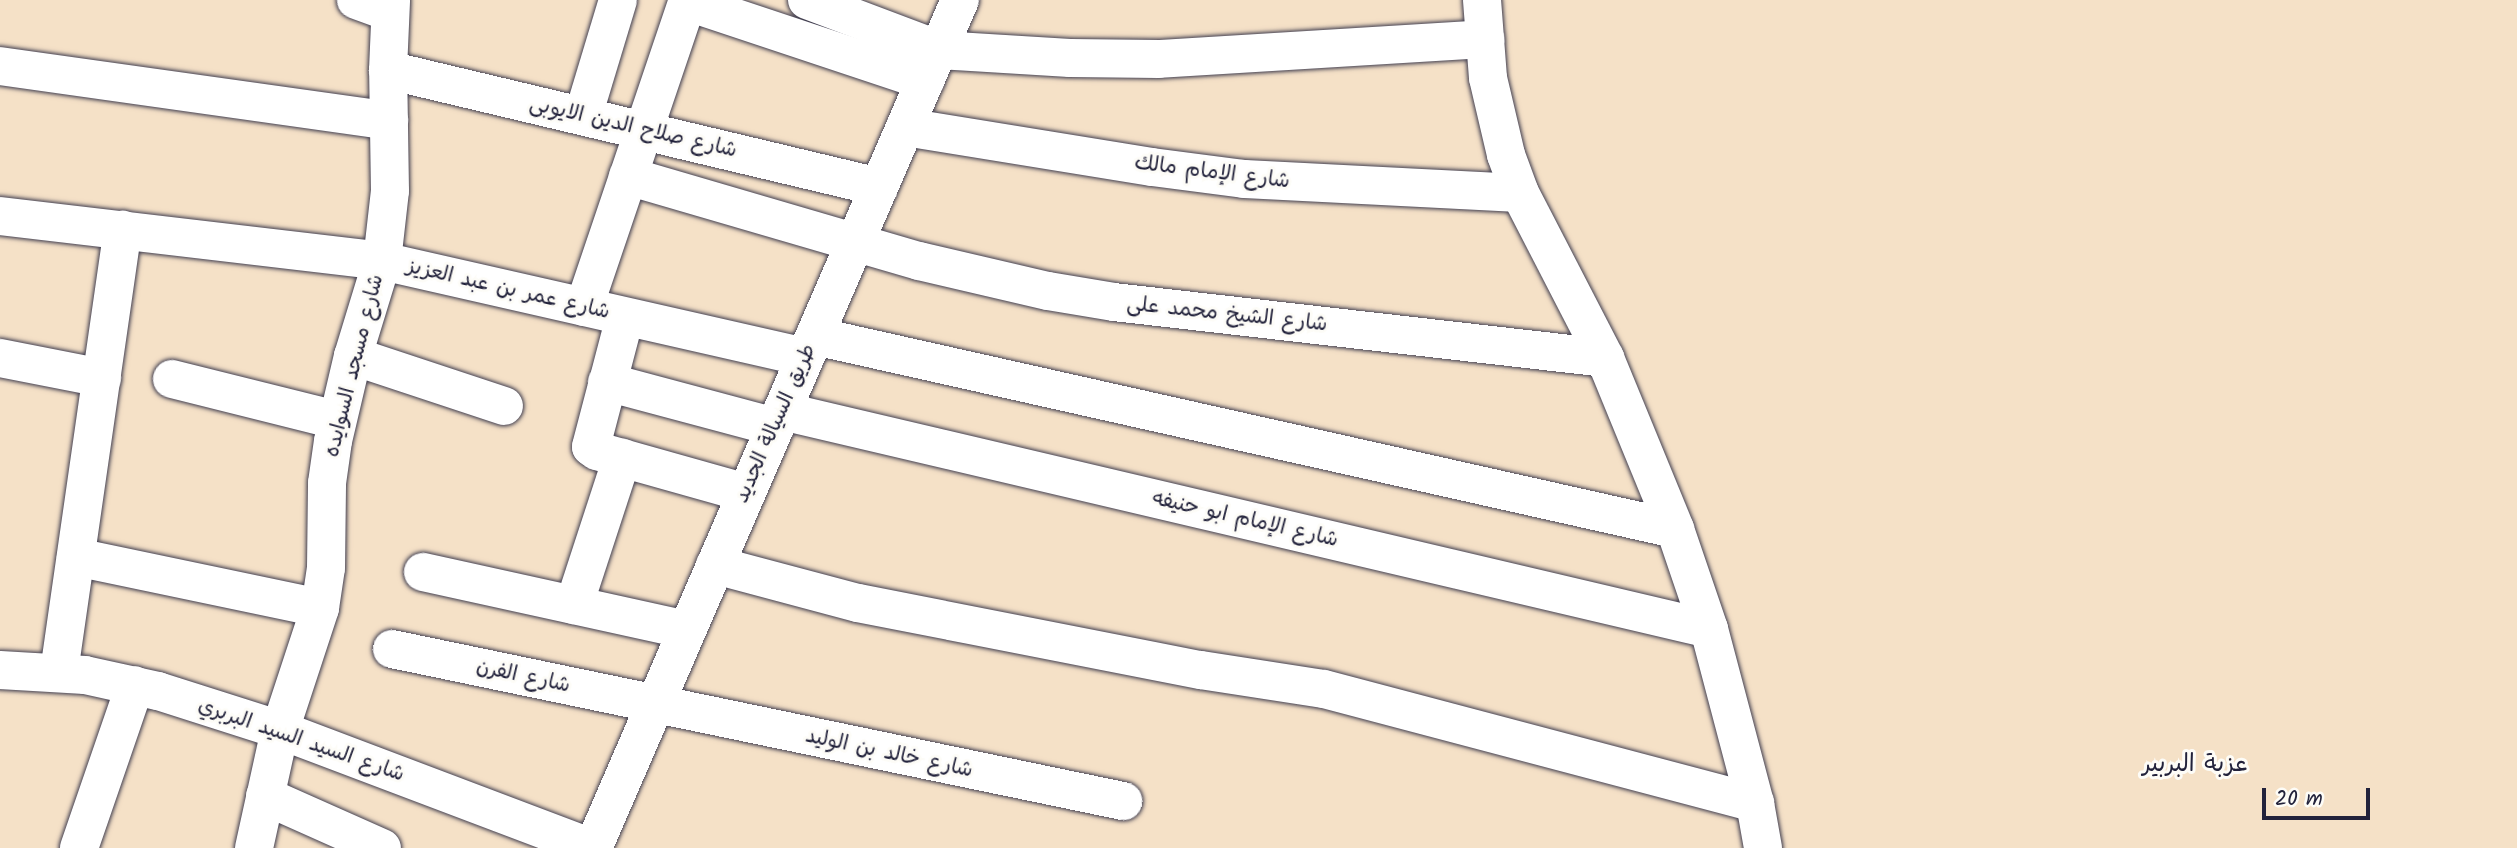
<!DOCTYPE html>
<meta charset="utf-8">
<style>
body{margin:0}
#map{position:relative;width:2517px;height:848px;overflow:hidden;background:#f5e1c7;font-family:Kalam,"Playpen Sans Arabic",sans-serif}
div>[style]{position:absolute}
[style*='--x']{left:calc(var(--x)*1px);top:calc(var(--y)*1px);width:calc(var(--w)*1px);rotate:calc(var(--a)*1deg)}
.roads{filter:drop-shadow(0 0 2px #423f50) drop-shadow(0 0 2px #423f50)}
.minor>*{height:38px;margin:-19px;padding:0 19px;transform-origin:19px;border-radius:19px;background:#fff}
span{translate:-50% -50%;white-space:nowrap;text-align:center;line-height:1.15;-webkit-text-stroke:6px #fdfcf7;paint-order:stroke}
.street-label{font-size:21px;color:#22223b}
.quarter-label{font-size:24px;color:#22223b}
.scale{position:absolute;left:2262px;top:788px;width:108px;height:32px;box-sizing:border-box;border:4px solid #22223b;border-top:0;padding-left:9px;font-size:21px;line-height:24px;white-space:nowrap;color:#22223b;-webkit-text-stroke:5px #fdfcf7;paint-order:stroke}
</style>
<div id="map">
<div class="roads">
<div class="minor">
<i style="--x:356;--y:0;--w:35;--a:20"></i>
<i style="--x:807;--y:0;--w:141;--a:20.7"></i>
<i style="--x:939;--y:50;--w:131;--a:3.5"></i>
<i style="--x:1070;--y:58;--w:89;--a:0.6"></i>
<i style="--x:1159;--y:59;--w:327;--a:-3.5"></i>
<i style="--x:1482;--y:0;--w:78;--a:85.6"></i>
<i style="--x:1488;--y:78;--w:79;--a:76.8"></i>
<i style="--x:1506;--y:155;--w:40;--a:69.8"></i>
<i style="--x:1520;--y:193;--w:186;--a:62.7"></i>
<i style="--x:1605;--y:358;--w:185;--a:67.7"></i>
<i style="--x:1675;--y:529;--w:106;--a:71.2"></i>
<i style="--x:1709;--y:629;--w:180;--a:75.2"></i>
<i style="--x:1755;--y:803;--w:46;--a:79.9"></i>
<i style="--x:688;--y:2;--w:250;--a:18.4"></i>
<i style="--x:0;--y:66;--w:393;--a:8"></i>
<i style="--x:388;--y:70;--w:505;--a:13.4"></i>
<i style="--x:583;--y:116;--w:121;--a:-73.2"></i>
<i style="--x:905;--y:127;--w:250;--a:9.2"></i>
<i style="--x:1152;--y:167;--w:93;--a:7.4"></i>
<i style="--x:1244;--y:179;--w:276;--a:2.9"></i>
<i style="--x:628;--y:176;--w:303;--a:16.3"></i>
<i style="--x:919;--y:261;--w:132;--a:13.1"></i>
<i style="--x:1048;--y:291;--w:67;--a:9.5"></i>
<i style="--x:1114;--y:302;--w:494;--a:6.5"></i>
<i style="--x:0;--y:216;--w:385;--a:6.7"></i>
<i style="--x:382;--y:261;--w:434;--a:12.8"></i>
<i style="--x:584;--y:307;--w:324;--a:-71.3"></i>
<i style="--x:625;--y:317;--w:134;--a:104.7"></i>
<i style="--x:591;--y:447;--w:7;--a:34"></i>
<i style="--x:597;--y:451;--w:155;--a:15.7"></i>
<i style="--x:815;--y:336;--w:881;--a:12.65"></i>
<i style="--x:353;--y:356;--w:159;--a:18.3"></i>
<i style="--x:0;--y:358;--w:104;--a:11.1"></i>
<i style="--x:172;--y:379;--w:170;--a:14"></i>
<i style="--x:607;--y:382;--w:174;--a:15"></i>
<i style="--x:782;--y:411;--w:952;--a:13.23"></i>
<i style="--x:76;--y:557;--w:249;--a:11.8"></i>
<i style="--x:715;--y:565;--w:148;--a:14.9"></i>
<i style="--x:858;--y:603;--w:349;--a:11.1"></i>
<i style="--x:1201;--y:670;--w:124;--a:8.8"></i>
<i style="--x:1324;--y:689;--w:446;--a:14.8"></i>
<i style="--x:423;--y:572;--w:270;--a:12.4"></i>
<i style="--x:574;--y:605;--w:155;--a:-71.9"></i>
<i style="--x:392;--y:649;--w:747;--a:11.75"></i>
<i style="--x:0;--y:670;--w:85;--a:3.4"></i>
<i style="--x:85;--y:675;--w:75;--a:12.4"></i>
<i style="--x:158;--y:691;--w:128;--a:17.7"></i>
<i style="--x:280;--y:730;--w:335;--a:20.7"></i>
<i style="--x:59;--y:672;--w:447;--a:-81.8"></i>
<i style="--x:265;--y:796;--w:128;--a:24"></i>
<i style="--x:79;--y:848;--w:172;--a:-71"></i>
<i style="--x:254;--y:848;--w:121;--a:-77.6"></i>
<i style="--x:280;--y:730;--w:128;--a:-71.8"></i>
<i style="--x:320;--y:608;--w:40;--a:-81.5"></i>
<i style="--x:326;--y:568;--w:85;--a:-89.3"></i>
<i style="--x:327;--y:483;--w:42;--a:-81.9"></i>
<i style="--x:333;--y:441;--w:87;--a:-76.8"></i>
<i style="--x:353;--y:356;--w:99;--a:-73"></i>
<i style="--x:382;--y:261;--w:70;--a:-83.5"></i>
<i style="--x:390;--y:191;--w:121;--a:-90.9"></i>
<i style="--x:388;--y:70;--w:70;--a:-87.5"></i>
<i style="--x:593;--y:848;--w:924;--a:-66.6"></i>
</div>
</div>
<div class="street-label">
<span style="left:633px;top:128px;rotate:13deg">شارع صلاح الدين الايوبى</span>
<span style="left:1212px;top:173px;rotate:7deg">شارع الإمام مالك</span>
<span style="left:508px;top:290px;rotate:13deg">شارع عمر بن عبد العزيز</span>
<span style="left:1227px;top:315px;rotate:6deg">شارع الشيخ محمد على</span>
<span style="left:355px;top:366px;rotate:-76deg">شارع مسجد السوايده</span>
<span style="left:776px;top:424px;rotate:-66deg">طريق السيالة الجديد</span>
<span style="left:1245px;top:520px;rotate:13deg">شارع الإمام ابو حنيفه</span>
<span style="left:523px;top:677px;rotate:12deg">شارع الفرن</span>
<span style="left:301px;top:741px;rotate:19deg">شارع السيد السيد البربري</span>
<span style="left:889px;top:754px;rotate:12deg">شارع خالد بن الوليد</span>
</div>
<div class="quarter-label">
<span style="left:2195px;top:765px">عزبة البربير</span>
</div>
<div class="scale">20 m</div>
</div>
